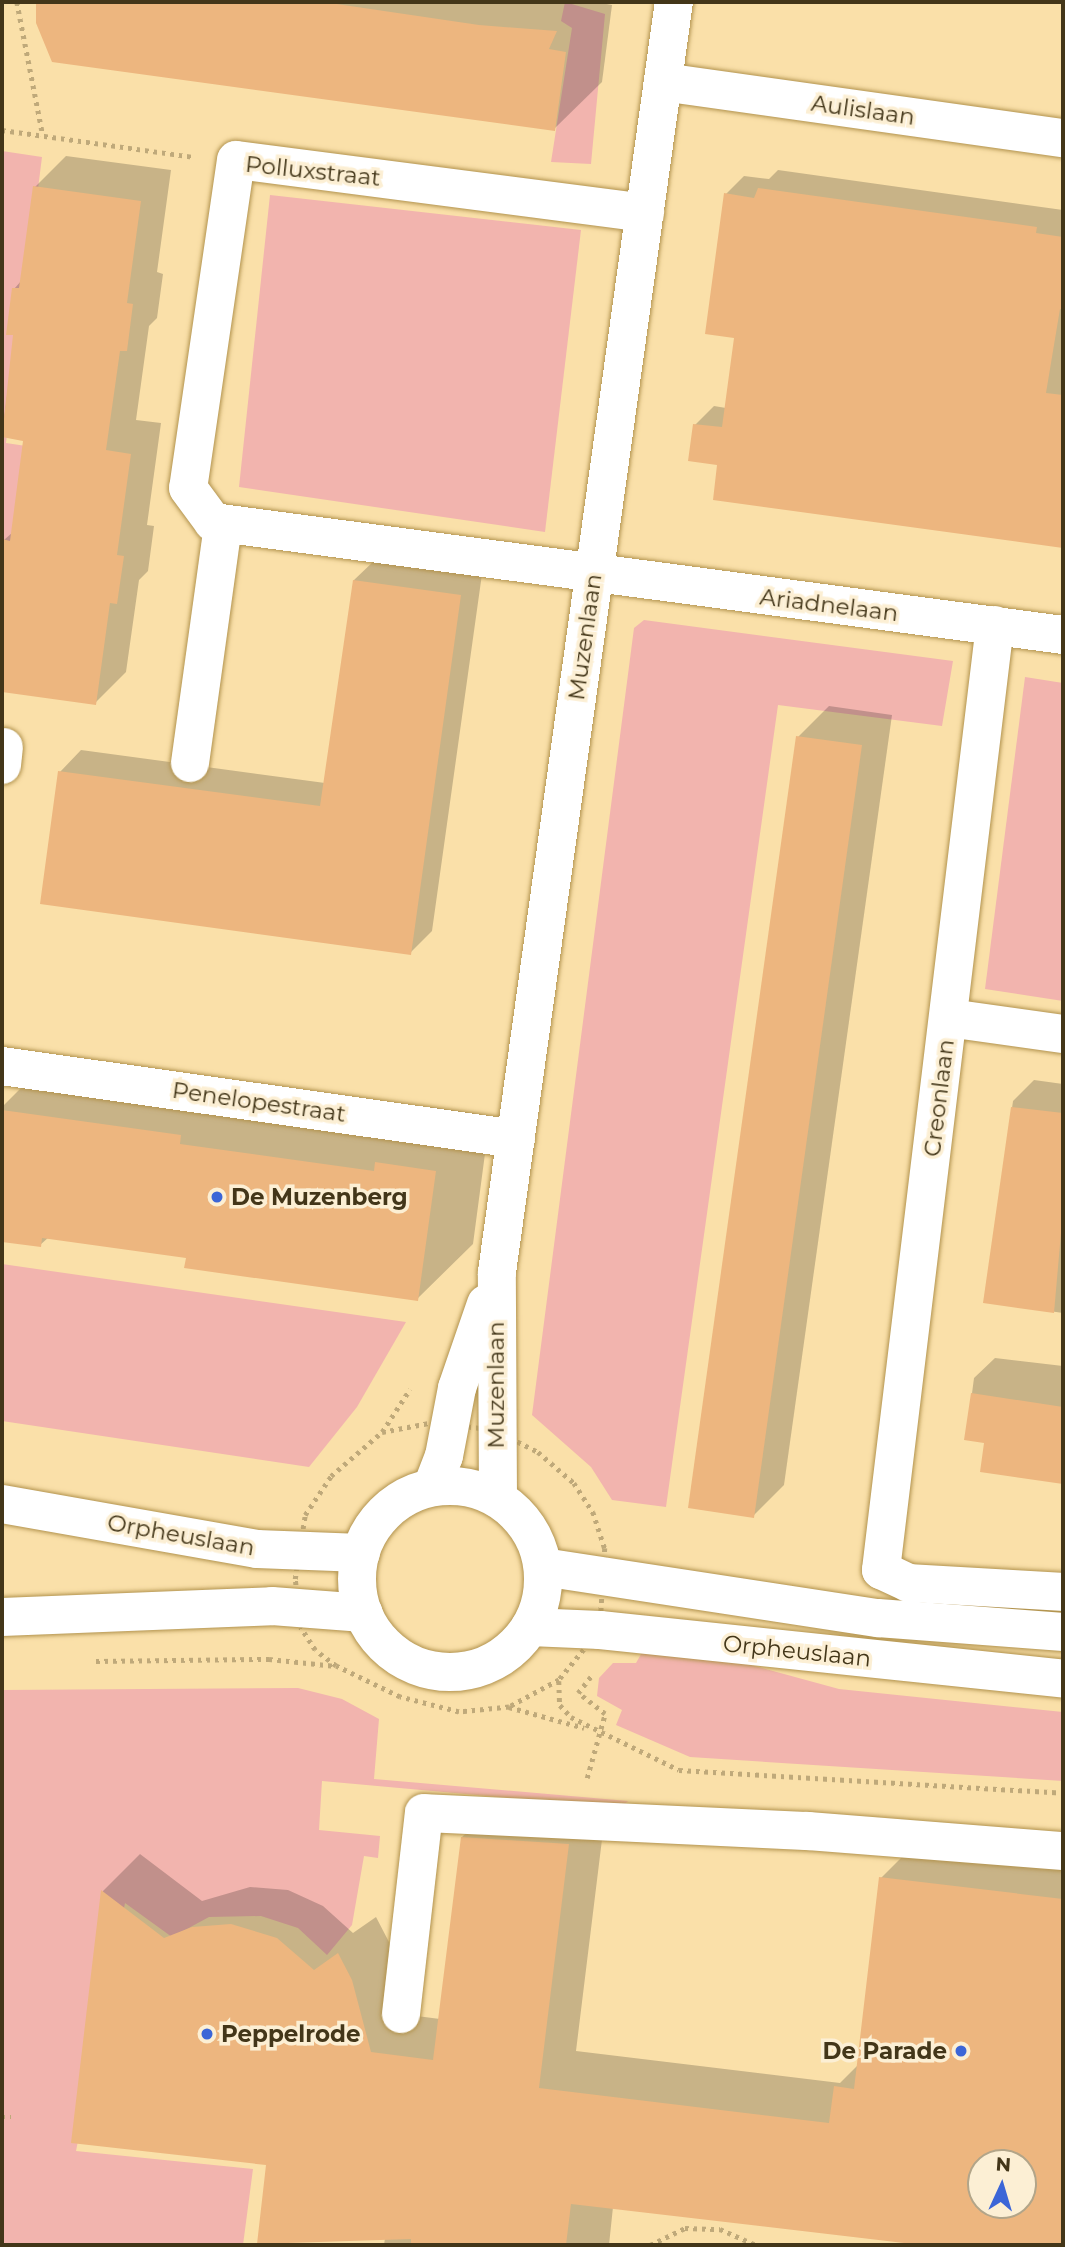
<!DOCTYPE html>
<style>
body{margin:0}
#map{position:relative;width:1065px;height:2247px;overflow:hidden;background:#fae0a9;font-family:Montserrat,sans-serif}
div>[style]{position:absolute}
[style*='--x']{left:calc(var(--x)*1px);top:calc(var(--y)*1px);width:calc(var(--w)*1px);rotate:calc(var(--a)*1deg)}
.green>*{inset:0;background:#f2b4ae}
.shadow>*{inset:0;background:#0003}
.building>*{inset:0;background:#edb67f}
.path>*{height:4.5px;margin-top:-2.25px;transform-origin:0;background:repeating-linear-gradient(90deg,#bfa97a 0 3.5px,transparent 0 8.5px)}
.roads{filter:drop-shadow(0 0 2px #b2934e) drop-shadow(0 0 2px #b2934e)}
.minor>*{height:38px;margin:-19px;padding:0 19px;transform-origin:19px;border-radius:19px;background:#fff}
.major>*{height:38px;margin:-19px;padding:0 19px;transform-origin:19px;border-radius:19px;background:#fff}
.major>.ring{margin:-19px;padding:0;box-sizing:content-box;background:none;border:38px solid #fff;border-radius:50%}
.dots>*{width:19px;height:19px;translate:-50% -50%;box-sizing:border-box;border:4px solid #fcefd4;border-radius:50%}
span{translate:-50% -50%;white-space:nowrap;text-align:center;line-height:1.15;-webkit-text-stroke:7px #fcefd4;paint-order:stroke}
.street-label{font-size:23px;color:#433619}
.poi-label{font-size:23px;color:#433619;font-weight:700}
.left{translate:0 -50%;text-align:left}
.right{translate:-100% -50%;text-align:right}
.frame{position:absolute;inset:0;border:4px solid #433619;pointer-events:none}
.north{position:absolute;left:967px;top:2149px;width:70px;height:70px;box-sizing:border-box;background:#fcefd4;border:2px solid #b2a589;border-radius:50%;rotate:4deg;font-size:19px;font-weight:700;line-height:28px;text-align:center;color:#433619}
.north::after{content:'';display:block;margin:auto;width:24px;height:32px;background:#3c66d7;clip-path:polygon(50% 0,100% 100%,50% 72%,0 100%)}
</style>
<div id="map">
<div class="green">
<i style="clip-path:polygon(565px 2px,605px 14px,591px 164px,551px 162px,572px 28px,561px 21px)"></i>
<i style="clip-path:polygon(2px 151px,42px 157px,6px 443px,26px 446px,2px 636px)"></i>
<i style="clip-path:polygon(270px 195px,581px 230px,545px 532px,239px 487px)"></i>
<i style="clip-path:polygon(644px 620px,953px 661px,942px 726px,778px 705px,666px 1507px,612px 1500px,591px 1467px,532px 1415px,634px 628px)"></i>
<i style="clip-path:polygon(1025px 677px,1063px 683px,1063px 1001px,985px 989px)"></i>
<i style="clip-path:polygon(2px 1264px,406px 1322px,357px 1407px,309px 1467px,2px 1421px)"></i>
<i style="clip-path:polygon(644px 1649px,747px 1664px,839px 1689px,1063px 1712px,1063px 1781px,690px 1757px,616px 1725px,622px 1710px,597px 1696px,599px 1678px,613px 1663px,636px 1663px)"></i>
<i style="clip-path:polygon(298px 1688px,342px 1699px,379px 1719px,374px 1779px,628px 1801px,621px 1808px,322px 1781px,319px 1830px,380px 1836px,378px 1858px,364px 1856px,352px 1925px,327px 1955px,298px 1928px,261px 1916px,209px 1917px,172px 1937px,125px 1903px,76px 2151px,253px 2169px,243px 2245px,2px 2245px,2px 1690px)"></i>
</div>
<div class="shadow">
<i style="clip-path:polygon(41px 2px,596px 2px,612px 5px,602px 82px,554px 129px,38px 23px)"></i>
<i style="clip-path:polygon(66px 156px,171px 170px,157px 272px,163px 274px,157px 318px,149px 326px,136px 420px,161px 423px,147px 525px,154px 526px,148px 571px,139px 580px,126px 672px,95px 703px,2px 690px,5px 587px,2px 559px,4px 540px,13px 532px,25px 439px,2px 435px,15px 334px,14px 289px,22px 280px,35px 187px)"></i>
<i style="clip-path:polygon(778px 170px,1063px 210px,1063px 547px,715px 498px,719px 463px,695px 425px,714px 406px,726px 408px,736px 337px,726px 194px,744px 176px,769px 179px)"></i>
<i style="clip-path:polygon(376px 559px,482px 574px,432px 931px,410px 953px,60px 772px,81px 750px,325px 783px,354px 580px)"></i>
<i style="clip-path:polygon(829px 706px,892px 715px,784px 1485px,753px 1516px,798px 737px)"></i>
<i style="clip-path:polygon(54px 1055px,423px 1116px,431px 1107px,490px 1116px,473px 1244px,417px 1299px,188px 1256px,49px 1237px,40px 1245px,2px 1240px,2px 1107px)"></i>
<i style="clip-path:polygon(1034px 1080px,1063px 1084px,1063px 1313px,985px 1302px,1013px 1101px)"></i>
<i style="clip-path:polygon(995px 1358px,1063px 1366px,1063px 1482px,982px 1471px,986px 1442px,966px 1439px,974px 1378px)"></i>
<i style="clip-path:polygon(evenodd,500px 1800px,606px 1807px,576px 2051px,840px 2083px,859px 2064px,881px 1878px,919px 1840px,1063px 1858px,1063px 2245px,931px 2245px,613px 2207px,609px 2245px,384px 2245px,385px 2238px,268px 2163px,73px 2142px,103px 1891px,140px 1854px,202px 1901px,250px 1887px,288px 1890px,323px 1906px,353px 1933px,376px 1917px,389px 1942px,409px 2015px,440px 2019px,462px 1837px,500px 1800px,981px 2163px,1023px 2163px,1023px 2205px,981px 2205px,981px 2163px)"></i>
</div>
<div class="building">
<i style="clip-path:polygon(36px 2px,323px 2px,479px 25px,557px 31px,549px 49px,566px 52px,555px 131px,52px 62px,36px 23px)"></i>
<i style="clip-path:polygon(33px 186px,141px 201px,127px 303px,133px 304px,127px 351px,120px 351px,106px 450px,131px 454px,117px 555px,124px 556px,117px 604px,110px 603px,96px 705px,2px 692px,2px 539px,10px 541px,23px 441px,2px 437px,13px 335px,6px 335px,12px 288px,19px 288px)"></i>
<i style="clip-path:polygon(758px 188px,1037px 227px,1036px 233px,1063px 237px,1063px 310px,1060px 309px,1046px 393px,1063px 395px,1063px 548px,713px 500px,717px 465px,688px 461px,693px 424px,722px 427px,734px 338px,705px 334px,724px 193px,754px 198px)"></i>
<i style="clip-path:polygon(353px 580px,461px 595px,411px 955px,40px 904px,58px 771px,320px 806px)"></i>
<i style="clip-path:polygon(796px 736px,862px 745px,754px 1518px,688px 1508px)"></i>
<i style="clip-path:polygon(1011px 1107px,1063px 1113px,1063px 1210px,1054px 1313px,983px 1303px)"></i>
<i style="clip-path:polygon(2px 1110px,181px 1135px,180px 1144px,374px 1171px,375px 1162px,436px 1171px,418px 1301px,184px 1268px,186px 1258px,42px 1238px,41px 1247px,2px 1242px)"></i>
<i style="clip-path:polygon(971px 1393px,1063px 1407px,1063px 1484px,980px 1472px,984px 1443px,964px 1440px)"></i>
<i style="clip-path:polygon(evenodd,461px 1837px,569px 1844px,539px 2088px,829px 2123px,834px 2086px,854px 2089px,879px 1877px,1063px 1899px,1063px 2245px,921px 2245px,571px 2204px,566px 2245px,411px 2245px,411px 2239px,257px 2244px,266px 2165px,71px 2143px,101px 1890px,164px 1938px,192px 1927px,231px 1924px,277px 1938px,314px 1970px,338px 1953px,352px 1980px,371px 2052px,433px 2060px,461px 1837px,981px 2163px,1023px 2163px,1023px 2205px,981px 2205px,981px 2163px)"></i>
</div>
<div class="path">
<i style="--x:17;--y:2;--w:136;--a:79"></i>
<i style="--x:2;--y:130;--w:193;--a:8"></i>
<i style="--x:434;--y:1422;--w:62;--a:7.5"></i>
<i style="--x:495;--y:1430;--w:48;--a:27.1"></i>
<i style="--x:538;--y:1452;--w:48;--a:40.7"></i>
<i style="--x:574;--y:1483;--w:35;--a:57"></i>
<i style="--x:593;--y:1512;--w:38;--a:72"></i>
<i style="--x:605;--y:1548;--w:82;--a:93.5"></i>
<i style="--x:600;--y:1630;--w:65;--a:129.4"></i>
<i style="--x:559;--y:1680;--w:57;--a:151.6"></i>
<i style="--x:509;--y:1707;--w:50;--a:174.3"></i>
<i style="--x:459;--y:1712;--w:61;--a:-165.7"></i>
<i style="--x:400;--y:1697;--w:71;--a:-154.2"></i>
<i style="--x:336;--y:1666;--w:26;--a:-143"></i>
<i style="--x:315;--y:1650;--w:27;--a:-123"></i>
<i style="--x:300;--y:1627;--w:48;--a:-95.9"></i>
<i style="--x:295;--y:1579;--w:65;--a:-81.1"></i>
<i style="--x:305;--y:1515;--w:47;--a:-56.3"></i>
<i style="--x:331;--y:1476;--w:67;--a:-40.8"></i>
<i style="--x:382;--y:1432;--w:53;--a:-10.9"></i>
<i style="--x:382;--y:1432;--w:51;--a:-56.9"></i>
<i style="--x:96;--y:1661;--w:173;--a:-0.7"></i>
<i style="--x:269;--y:1659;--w:67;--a:6"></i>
<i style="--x:559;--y:1681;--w:24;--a:88"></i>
<i style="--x:560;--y:1705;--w:16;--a:47"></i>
<i style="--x:571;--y:1717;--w:120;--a:26.1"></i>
<i style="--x:679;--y:1770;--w:385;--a:3.4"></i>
<i style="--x:509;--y:1707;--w:78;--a:15.6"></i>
<i style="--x:587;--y:1778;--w:66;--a:-74.3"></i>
<i style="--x:605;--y:1714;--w:34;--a:-142"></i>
<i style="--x:578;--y:1693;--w:23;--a:-52"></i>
<i style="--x:2;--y:2117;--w:9;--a:0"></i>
<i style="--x:650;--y:2245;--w:39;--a:-26"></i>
<i style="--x:685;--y:2228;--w:35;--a:2"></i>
<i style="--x:720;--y:2229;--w:39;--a:24"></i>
</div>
<div class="roads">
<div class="minor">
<i style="--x:663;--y:82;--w:404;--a:8"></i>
<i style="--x:645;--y:213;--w:412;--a:-172.6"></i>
<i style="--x:236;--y:160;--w:331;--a:98.3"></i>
<i style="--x:188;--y:488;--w:42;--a:53.7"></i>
<i style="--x:213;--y:522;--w:857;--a:7.57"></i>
<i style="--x:995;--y:625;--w:952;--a:96.88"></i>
<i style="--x:881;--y:1570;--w:31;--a:25"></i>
<i style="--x:909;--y:1583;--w:154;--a:3.3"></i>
<i style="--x:190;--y:763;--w:241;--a:-82.1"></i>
<i style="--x:2;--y:765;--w:18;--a:-84"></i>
<i style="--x:949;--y:1018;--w:115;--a:8"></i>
<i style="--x:2;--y:1066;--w:519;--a:8.08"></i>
<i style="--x:432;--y:1487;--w:33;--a:-69"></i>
<i style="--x:444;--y:1456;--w:69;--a:-79.2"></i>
<i style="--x:457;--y:1388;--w:89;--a:-71"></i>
<i style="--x:498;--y:1498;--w:226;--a:-90.3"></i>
<i style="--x:497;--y:1272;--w:1282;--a:-82.07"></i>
<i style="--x:401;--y:2014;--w:202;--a:-83.5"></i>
<i style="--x:424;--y:1813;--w:384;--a:2.7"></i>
<i style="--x:808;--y:1831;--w:256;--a:4.5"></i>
</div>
<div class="major">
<i class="ring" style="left:357px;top:1486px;width:148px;height:148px"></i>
<i style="--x:2;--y:1504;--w:259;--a:10"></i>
<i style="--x:257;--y:1549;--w:104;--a:2.2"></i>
<i style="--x:543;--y:1567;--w:339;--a:8.7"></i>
<i style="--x:878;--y:1618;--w:186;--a:4.3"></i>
<i style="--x:2;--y:1617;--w:270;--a:-2.3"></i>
<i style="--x:272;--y:1606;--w:92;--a:4.4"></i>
<i style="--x:530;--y:1627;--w:70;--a:2.5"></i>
<i style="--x:600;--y:1630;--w:466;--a:6"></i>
</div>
</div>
<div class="dots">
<i style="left:217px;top:1197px;background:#3c66d7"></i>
<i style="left:207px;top:2034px;background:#3c66d7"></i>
<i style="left:961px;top:2051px;background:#3c66d7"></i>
</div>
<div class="street-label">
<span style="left:863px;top:110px;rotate:8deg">Aulislaan</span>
<span style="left:313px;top:171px;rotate:6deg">Polluxstraat</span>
<span style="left:829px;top:605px;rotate:7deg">Ariadnelaan</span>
<span style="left:585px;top:637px;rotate:-82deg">Muzenlaan</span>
<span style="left:939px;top:1098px;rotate:-83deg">Creonlaan</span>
<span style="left:259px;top:1102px;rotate:8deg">Penelopestraat</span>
<span style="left:496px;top:1385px;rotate:-90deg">Muzenlaan</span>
<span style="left:181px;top:1535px;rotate:10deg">Orpheuslaan</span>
<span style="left:797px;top:1651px;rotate:6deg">Orpheuslaan</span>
</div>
<div class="poi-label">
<span class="left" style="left:231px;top:1197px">De Muzenberg</span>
<span class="left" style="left:221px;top:2034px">Peppelrode</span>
<span class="right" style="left:947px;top:2051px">De Parade</span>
</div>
<div class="frame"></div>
<div class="north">N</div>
</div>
